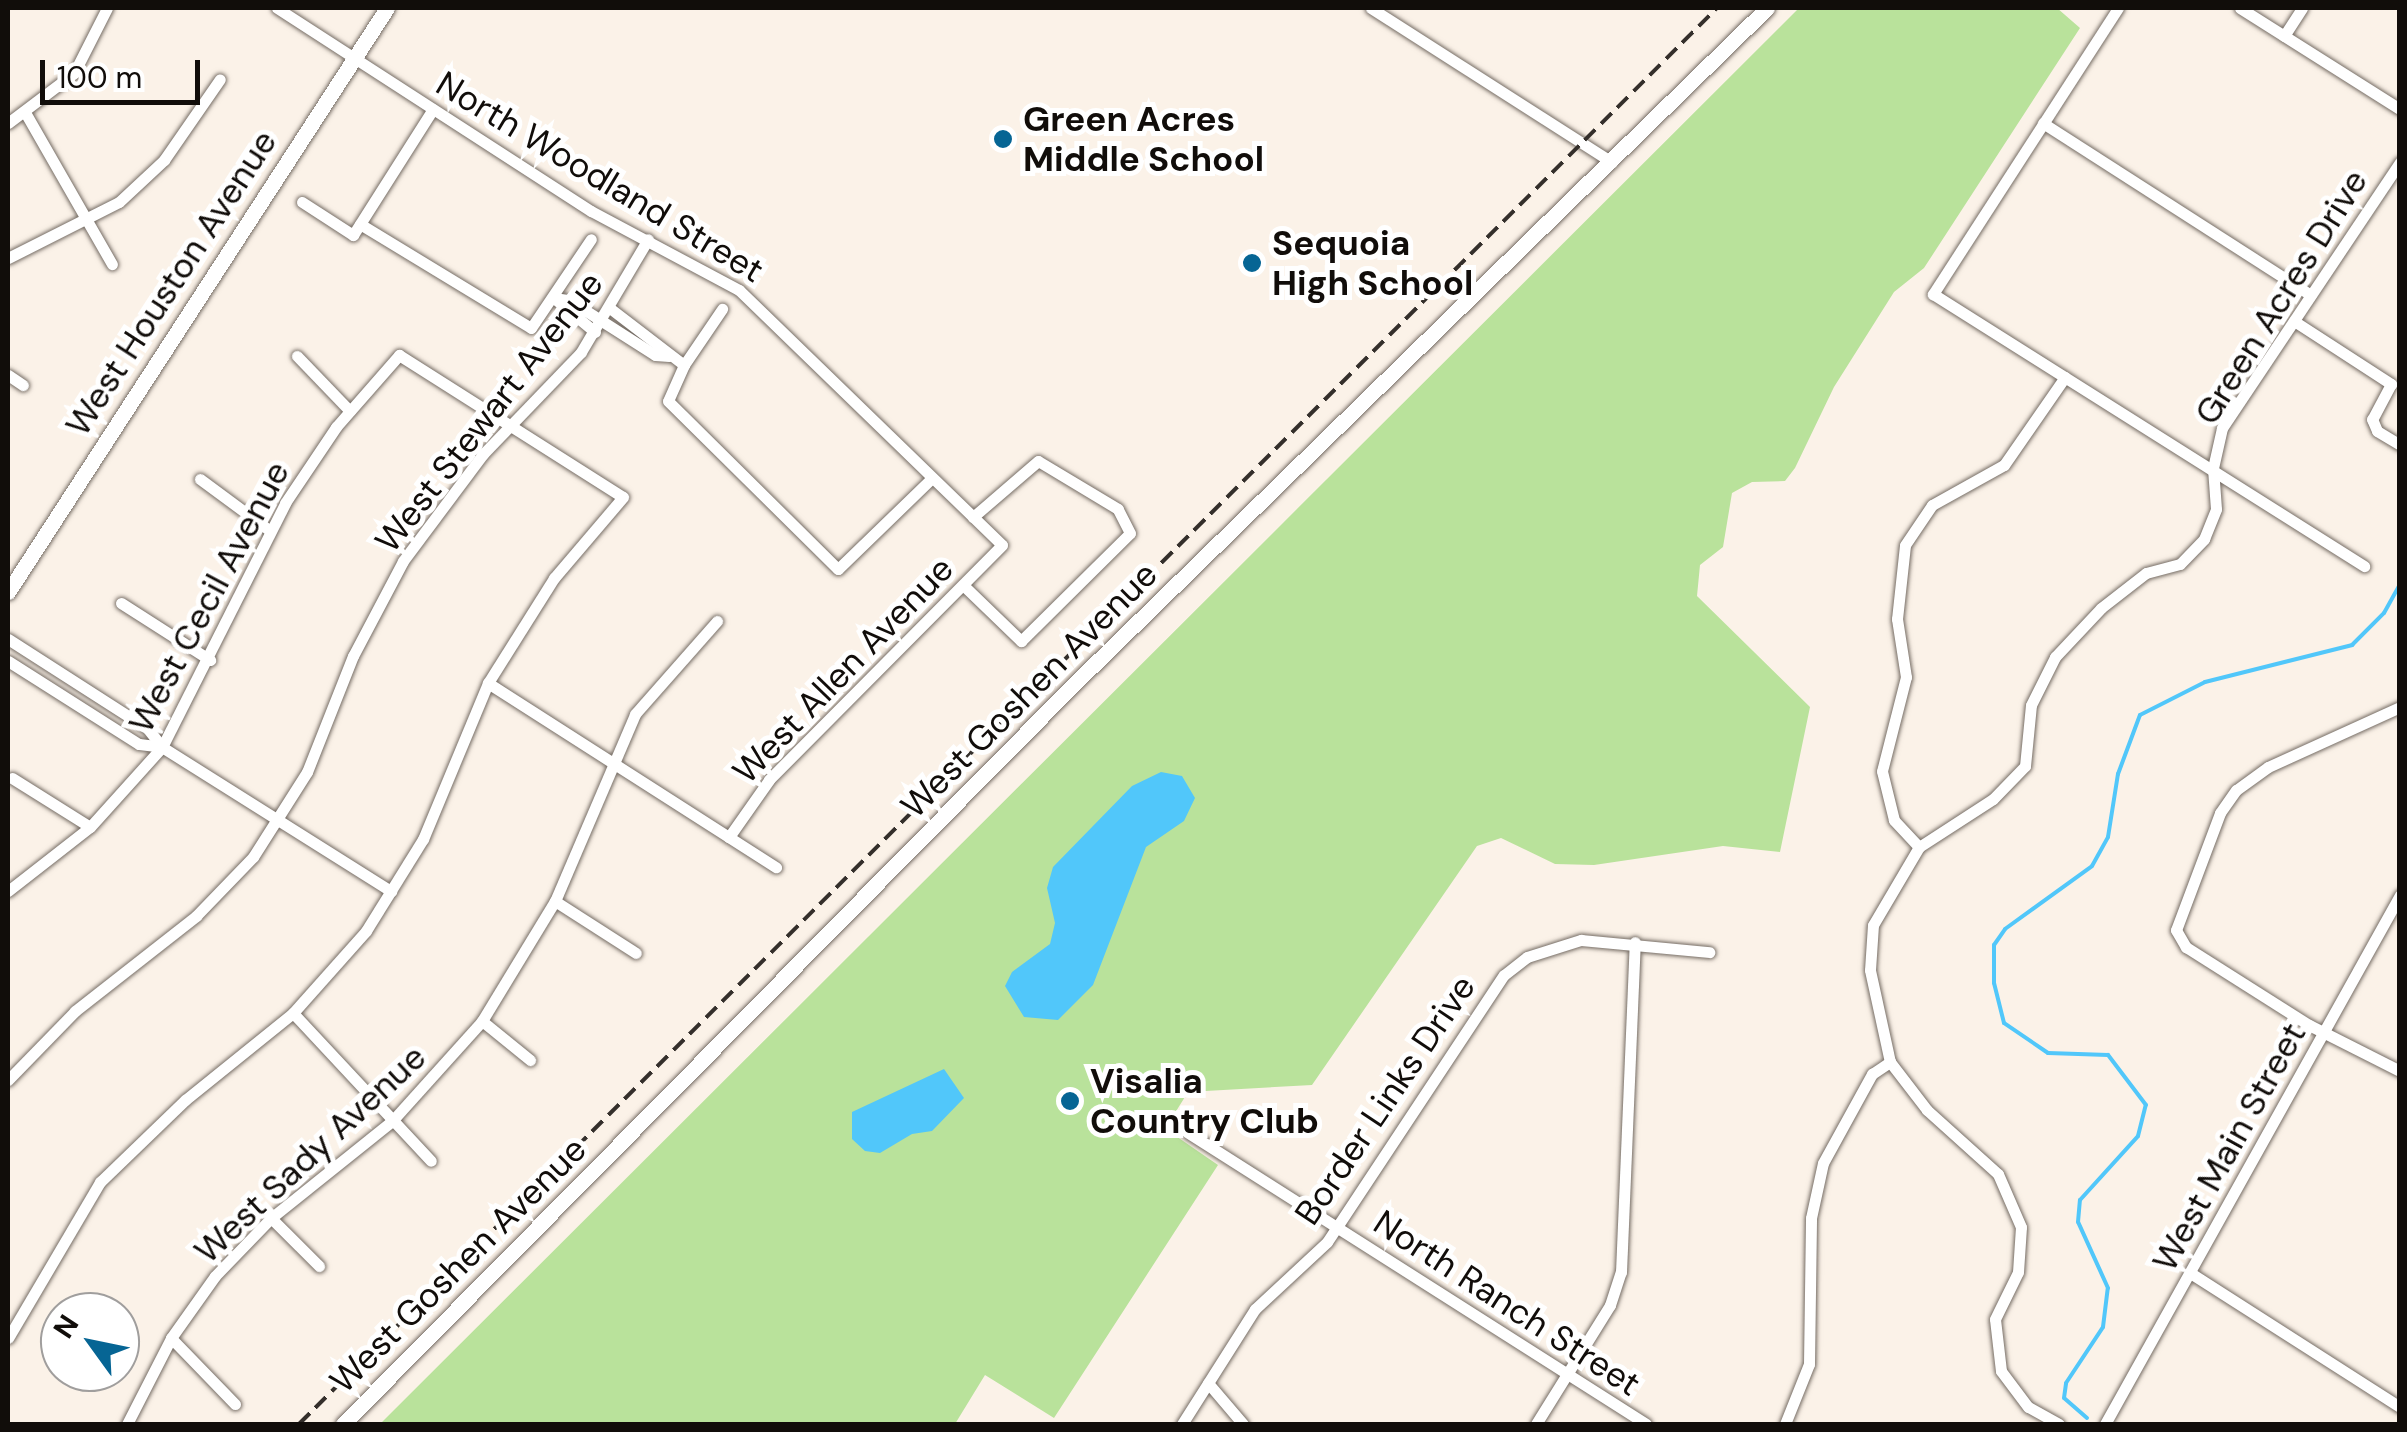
<!DOCTYPE html>
<style>
body{margin:0}
#map{position:relative;width:2407px;height:1432px;overflow:hidden;background:#fbf2e8;font-family:"DM Sans",sans-serif}
div>[style]{position:absolute}
[style*='--x']{left:calc(var(--x)*1px);top:calc(var(--y)*1px);width:calc(var(--w)*1px);rotate:calc(var(--a)*1deg)}
.green>*{inset:0;background:#b9e29b}
.water>*{inset:0;background:#51c7fa}
.stream>*{height:4px;margin:-2px;padding:0 2px;transform-origin:2px;border-radius:2px;background:#51c7fa}
.roads{filter:drop-shadow(0 0 2px #756c64) drop-shadow(0 0 2px #756c64)}
.minor>*{height:11px;margin:-5.5px;padding:0 5.5px;transform-origin:5.5px;border-radius:5.5px;background:#fff}
.major>*{height:15px;margin:-7.5px;padding:0 7.5px;transform-origin:7.5px;border-radius:7.5px;background:#fff}
.rail>*{height:4px;margin-top:-2px;transform-origin:0;background:repeating-linear-gradient(90deg,#342f2b 0 15px,transparent 0 23px)}
.dots>*{width:28px;height:28px;translate:-50% -50%;box-sizing:border-box;border:5px solid #fff;border-radius:50%}
span{translate:-50% -50%;white-space:nowrap;text-align:center;line-height:1.15;-webkit-text-stroke:10px #fff;paint-order:stroke}
.poi-label{font-size:35px;color:#110d0a;font-weight:700}
.left{translate:0 -50%;text-align:left}
.street-label{font-size:35px;color:#110d0a}
.frame{position:absolute;inset:0;border:10px solid #110d0a;pointer-events:none}
.north{position:absolute;left:40px;top:1292px;width:100px;height:100px;box-sizing:border-box;background:#fff;border:2px solid #a09e9d;border-radius:50%;rotate:303deg;font-size:28px;font-weight:700;line-height:40px;text-align:center;color:#110d0a}
.north::after{content:'';display:block;margin:auto;width:35px;height:45px;background:#066594;clip-path:polygon(50% 0,100% 100%,50% 72%,0 100%)}
.scale{position:absolute;left:40px;top:60px;width:160px;height:45px;box-sizing:border-box;border:5px solid #110d0a;border-top:0;padding-left:12px;font-size:30px;line-height:35px;white-space:nowrap;color:#110d0a;-webkit-text-stroke:8px #fff;paint-order:stroke}
</style>
<div id="map">
<div class="green">
<i style="clip-path:polygon(1799px 8px,2057px 8px,2080px 28px,1924px 268px,1894px 292px,1834px 387px,1795px 468px,1785px 481px,1752px 482px,1732px 493px,1723px 547px,1700px 565px,1697px 596px,1810px 707px,1780px 852px,1723px 846px,1594px 865px,1555px 864px,1501px 838px,1477px 846px,1312px 1085px,1188px 1092px,1170px 1121px,1173px 1134px,1218px 1165px,1054px 1418px,985px 1375px,955px 1424px,380px 1424px)"></i>
</div>
<div class="water">
<i style="clip-path:polygon(1161px 772px,1182px 776px,1195px 798px,1184px 821px,1146px 847px,1093px 985px,1058px 1020px,1024px 1017px,1005px 986px,1012px 972px,1050px 944px,1055px 923px,1047px 888px,1053px 867px,1132px 786px)"></i>
<i style="clip-path:polygon(944px 1069px,964px 1098px,932px 1131px,912px 1134px,880px 1153px,865px 1151px,852px 1139px,852px 1112px)"></i>
</div>
<div class="stream">
<i style="--x:2087;--y:1418;--w:30;--a:-139"></i>
<i style="--x:2064;--y:1398;--w:15;--a:-82"></i>
<i style="--x:2066;--y:1383;--w:67;--a:-56.5"></i>
<i style="--x:2103;--y:1327;--w:39;--a:-83"></i>
<i style="--x:2108;--y:1288;--w:72;--a:-114.4"></i>
<i style="--x:2078;--y:1222;--w:22;--a:-85"></i>
<i style="--x:2080;--y:1200;--w:86;--a:-47.8"></i>
<i style="--x:2138;--y:1136;--w:32;--a:-76"></i>
<i style="--x:2146;--y:1105;--w:63;--a:-127.2"></i>
<i style="--x:2108;--y:1055;--w:60;--a:-178.1"></i>
<i style="--x:2048;--y:1053;--w:53;--a:-145.7"></i>
<i style="--x:2004;--y:1023;--w:41;--a:-104"></i>
<i style="--x:1994;--y:983;--w:38;--a:-90"></i>
<i style="--x:1994;--y:945;--w:19;--a:-55"></i>
<i style="--x:2005;--y:929;--w:107;--a:-35.9"></i>
<i style="--x:2092;--y:866;--w:33;--a:-61"></i>
<i style="--x:2108;--y:837;--w:64;--a:-81"></i>
<i style="--x:2118;--y:774;--w:63;--a:-69.6"></i>
<i style="--x:2140;--y:715;--w:73;--a:-26.9"></i>
<i style="--x:2205;--y:682;--w:152;--a:-14.1"></i>
<i style="--x:2352;--y:645;--w:45;--a:-45"></i>
<i style="--x:2384;--y:613;--w:33;--a:-61"></i>
</div>
<div class="roads">
<div class="minor">
<i style="--x:277;--y:8;--w:374;--a:32.9"></i>
<i style="--x:591;--y:211;--w:168;--a:28.1"></i>
<i style="--x:739;--y:290;--w:366;--a:44.1"></i>
<i style="--x:1002;--y:545;--w:331;--a:134.8"></i>
<i style="--x:769;--y:780;--w:70;--a:125.1"></i>
<i style="--x:1371;--y:8;--w:286;--a:32.6"></i>
<i style="--x:2118;--y:8;--w:341;--a:122.9"></i>
<i style="--x:1933;--y:294;--w:510;--a:32.26"></i>
<i style="--x:2240;--y:8;--w:189;--a:32.3"></i>
<i style="--x:2284;--y:36;--w:33;--a:-57"></i>
<i style="--x:26;--y:114;--w:173;--a:60.2"></i>
<i style="--x:8;--y:123;--w:83;--a:-37.1"></i>
<i style="--x:74;--y:73;--w:73;--a:-63.1"></i>
<i style="--x:2043;--y:123;--w:318;--a:32.7"></i>
<i style="--x:302;--y:202;--w:61;--a:32.9"></i>
<i style="--x:353;--y:235;--w:149;--a:-57.6"></i>
<i style="--x:360;--y:224;--w:200;--a:31.3"></i>
<i style="--x:531;--y:328;--w:107;--a:-56"></i>
<i style="--x:8;--y:258;--w:124;--a:-26.8"></i>
<i style="--x:119;--y:202;--w:62;--a:-43"></i>
<i style="--x:164;--y:160;--w:98;--a:-55.3"></i>
<i style="--x:611;--y:309;--w:92;--a:37.5"></i>
<i style="--x:684;--y:365;--w:68;--a:-55.8"></i>
<i style="--x:2294;--y:321;--w:116;--a:33"></i>
<i style="--x:2391;--y:384;--w:40;--a:118"></i>
<i style="--x:2372;--y:419;--w:13;--a:67"></i>
<i style="--x:2377;--y:431;--w:27;--a:31"></i>
<i style="--x:595;--y:332;--w:53;--a:-140.3"></i>
<i style="--x:554;--y:298;--w:15;--a:8"></i>
<i style="--x:569;--y:300;--w:102;--a:32.6"></i>
<i style="--x:655;--y:355;--w:14;--a:4"></i>
<i style="--x:297;--y:356;--w:76;--a:46.1"></i>
<i style="--x:684;--y:365;--w:39;--a:114"></i>
<i style="--x:668;--y:401;--w:239;--a:44.7"></i>
<i style="--x:838;--y:569;--w:131;--a:-44.1"></i>
<i style="--x:8;--y:375;--w:18;--a:34"></i>
<i style="--x:200;--y:479;--w:86;--a:36.5"></i>
<i style="--x:963;--y:585;--w:81;--a:44"></i>
<i style="--x:1021;--y:641;--w:153;--a:-44.7"></i>
<i style="--x:1130;--y:533;--w:27;--a:-117"></i>
<i style="--x:1118;--y:509;--w:93;--a:-149"></i>
<i style="--x:1038;--y:461;--w:86;--a:139.3"></i>
<i style="--x:121;--y:603;--w:106;--a:32.6"></i>
<i style="--x:8;--y:639;--w:166;--a:32.7"></i>
<i style="--x:148;--y:729;--w:23;--a:52"></i>
<i style="--x:162;--y:747;--w:271;--a:32.2"></i>
<i style="--x:8;--y:661;--w:155;--a:32.4"></i>
<i style="--x:139;--y:744;--w:23;--a:7"></i>
<i style="--x:488;--y:683;--w:342;--a:32.6"></i>
<i style="--x:2400;--y:707;--w:145;--a:155.6"></i>
<i style="--x:2268;--y:767;--w:39;--a:144"></i>
<i style="--x:2236;--y:790;--w:28;--a:125"></i>
<i style="--x:2220;--y:813;--w:125;--a:110.6"></i>
<i style="--x:2176;--y:930;--w:20;--a:60"></i>
<i style="--x:2186;--y:947;--w:146;--a:32.4"></i>
<i style="--x:2309;--y:1025;--w:102;--a:26.8"></i>
<i style="--x:12;--y:778;--w:92;--a:32.1"></i>
<i style="--x:1919;--y:847;--w:37;--a:-133"></i>
<i style="--x:1894;--y:820;--w:50;--a:-103.8"></i>
<i style="--x:1882;--y:771;--w:97;--a:-75.7"></i>
<i style="--x:1906;--y:677;--w:59;--a:-98.8"></i>
<i style="--x:1897;--y:619;--w:74;--a:-83.8"></i>
<i style="--x:1905;--y:545;--w:48;--a:-56"></i>
<i style="--x:1932;--y:505;--w:82;--a:-29.1"></i>
<i style="--x:2004;--y:465;--w:107;--a:-55.3"></i>
<i style="--x:8;--y:891;--w:104;--a:-38"></i>
<i style="--x:90;--y:827;--w:108;--a:-48"></i>
<i style="--x:162;--y:747;--w:273;--a:-63.2"></i>
<i style="--x:285;--y:503;--w:92;--a:-56.1"></i>
<i style="--x:336;--y:427;--w:96;--a:-48.8"></i>
<i style="--x:399;--y:355;--w:265;--a:32.4"></i>
<i style="--x:623;--y:497;--w:106;--a:130.4"></i>
<i style="--x:554;--y:578;--w:124;--a:122.2"></i>
<i style="--x:488;--y:683;--w:169;--a:112.6"></i>
<i style="--x:423;--y:839;--w:108;--a:121.8"></i>
<i style="--x:366;--y:931;--w:110;--a:131.7"></i>
<i style="--x:293;--y:1013;--w:139;--a:141.1"></i>
<i style="--x:185;--y:1100;--w:118;--a:136"></i>
<i style="--x:100;--y:1182;--w:181;--a:120.5"></i>
<i style="--x:555;--y:901;--w:96;--a:32.7"></i>
<i style="--x:293;--y:1013;--w:202;--a:47"></i>
<i style="--x:482;--y:1021;--w:62;--a:39.1"></i>
<i style="--x:8;--y:1080;--w:96;--a:-45.8"></i>
<i style="--x:75;--y:1011;--w:154;--a:-38.1"></i>
<i style="--x:196;--y:916;--w:82;--a:-46"></i>
<i style="--x:253;--y:857;--w:101;--a:-57.6"></i>
<i style="--x:307;--y:772;--w:125;--a:-68.4"></i>
<i style="--x:353;--y:656;--w:107;--a:-62.2"></i>
<i style="--x:403;--y:561;--w:134;--a:-53.2"></i>
<i style="--x:483;--y:454;--w:141;--a:-46.1"></i>
<i style="--x:581;--y:352;--w:131;--a:-59.3"></i>
<i style="--x:1187;--y:1132;--w:544;--a:32.46"></i>
<i style="--x:271;--y:1218;--w:68;--a:45"></i>
<i style="--x:2192;--y:1274;--w:247;--a:32.6"></i>
<i style="--x:171;--y:1338;--w:92;--a:45.9"></i>
<i style="--x:1208;--y:1383;--w:54;--a:49.5"></i>
<i style="--x:127;--y:1424;--w:97;--a:-62.9"></i>
<i style="--x:171;--y:1338;--w:76;--a:-54.6"></i>
<i style="--x:215;--y:1276;--w:81;--a:-46"></i>
<i style="--x:271;--y:1218;--w:155;--a:-38.7"></i>
<i style="--x:392;--y:1121;--w:135;--a:-48"></i>
<i style="--x:482;--y:1021;--w:140;--a:-58.7"></i>
<i style="--x:555;--y:901;--w:203;--a:-66.8"></i>
<i style="--x:635;--y:714;--w:124;--a:-48.6"></i>
<i style="--x:1182;--y:1424;--w:136;--a:-57.6"></i>
<i style="--x:1255;--y:1309;--w:98;--a:-42.9"></i>
<i style="--x:1327;--y:1242;--w:320;--a:-56.5"></i>
<i style="--x:1504;--y:975;--w:29;--a:-38"></i>
<i style="--x:1527;--y:957;--w:57;--a:-17.5"></i>
<i style="--x:1581;--y:940;--w:129;--a:5.4"></i>
<i style="--x:1536;--y:1424;--w:140;--a:-58.1"></i>
<i style="--x:1610;--y:1305;--w:35;--a:-72"></i>
<i style="--x:1621;--y:1272;--w:330;--a:-87.6"></i>
<i style="--x:1785;--y:1424;--w:65;--a:-68.2"></i>
<i style="--x:1809;--y:1364;--w:146;--a:-89.2"></i>
<i style="--x:1811;--y:1218;--w:56;--a:-77.7"></i>
<i style="--x:1823;--y:1163;--w:102;--a:-61.2"></i>
<i style="--x:1872;--y:1074;--w:22;--a:-34"></i>
<i style="--x:2059;--y:1424;--w:35;--a:-151"></i>
<i style="--x:2028;--y:1407;--w:45;--a:-126.9"></i>
<i style="--x:2001;--y:1371;--w:52;--a:-96.6"></i>
<i style="--x:1995;--y:1319;--w:52;--a:-63.9"></i>
<i style="--x:2018;--y:1272;--w:45;--a:-86.2"></i>
<i style="--x:2021;--y:1227;--w:58;--a:-113.5"></i>
<i style="--x:1998;--y:1174;--w:96;--a:-138"></i>
<i style="--x:1927;--y:1110;--w:61;--a:-127.6"></i>
<i style="--x:1890;--y:1062;--w:94;--a:-102.3"></i>
<i style="--x:1870;--y:970;--w:45;--a:-86.2"></i>
<i style="--x:1873;--y:925;--w:91;--a:-59.5"></i>
<i style="--x:1919;--y:847;--w:88;--a:-33"></i>
<i style="--x:1993;--y:799;--w:46;--a:-45.9"></i>
<i style="--x:2025;--y:766;--w:61;--a:-84.4"></i>
<i style="--x:2031;--y:705;--w:54;--a:-63.4"></i>
<i style="--x:2055;--y:657;--w:67;--a:-46.8"></i>
<i style="--x:2101;--y:608;--w:57;--a:-37.9"></i>
<i style="--x:2146;--y:573;--w:35;--a:-15"></i>
<i style="--x:2180;--y:564;--w:35;--a:-46"></i>
<i style="--x:2204;--y:539;--w:32;--a:-68"></i>
<i style="--x:2216;--y:509;--w:41;--a:-94.2"></i>
<i style="--x:2213;--y:468;--w:41;--a:-77.3"></i>
<i style="--x:2222;--y:428;--w:320;--a:-56.2"></i>
<i style="--x:2105;--y:1424;--w:606;--a:-60.85"></i>
</div>
<div class="major">
<i style="--x:8;--y:592;--w:696;--a:-57.02"></i>
<i style="--x:343;--y:1424;--w:1040;--a:-45.35"></i>
<i style="--x:1074;--y:684;--w:968;--a:-44.29"></i>
</div>
</div>
<div class="rail">
<i style="--x:299;--y:1424;--w:2004;--a:-44.96"></i>
</div>
<div class="dots">
<i style="left:1003px;top:139px;background:#066594"></i>
<i style="left:1252px;top:263px;background:#066594"></i>
<i style="left:1070px;top:1101px;background:#066594"></i>
</div>
<div class="poi-label">
<span class="left" style="left:1023px;top:139px">Green Acres<br>Middle School</span>
<span class="left" style="left:1272px;top:263px">Sequoia<br>High School</span>
<span class="left" style="left:1090px;top:1101px">Visalia<br>Country Club</span>
</div>
<div class="street-label">
<span style="left:600px;top:177px;rotate:31deg">North Woodland Street</span>
<span style="left:171px;top:283px;rotate:-57deg">West Houston Avenue</span>
<span style="left:2281px;top:297px;rotate:-58deg">Green Acres Drive</span>
<span style="left:489px;top:412px;rotate:-52deg">West Stewart Avenue</span>
<span style="left:209px;top:597px;rotate:-62deg">West Cecil Avenue</span>
<span style="left:843px;top:670px;rotate:-46deg">West Allen Avenue</span>
<span style="left:1029px;top:690px;rotate:-45deg">West Goshen Avenue</span>
<span style="left:1385px;top:1100px;rotate:-56deg">Border Links Drive</span>
<span style="left:2229px;top:1147px;rotate:-61deg">West Main Street</span>
<span style="left:310px;top:1154px;rotate:-43deg">West Sady Avenue</span>
<span style="left:458px;top:1265px;rotate:-45deg">West Goshen Avenue</span>
<span style="left:1507px;top:1303px;rotate:33deg">North Ranch Street</span>
</div>
<div class="frame"></div>
<div class="north">N</div>
<div class="scale">100 m</div>
</div>
